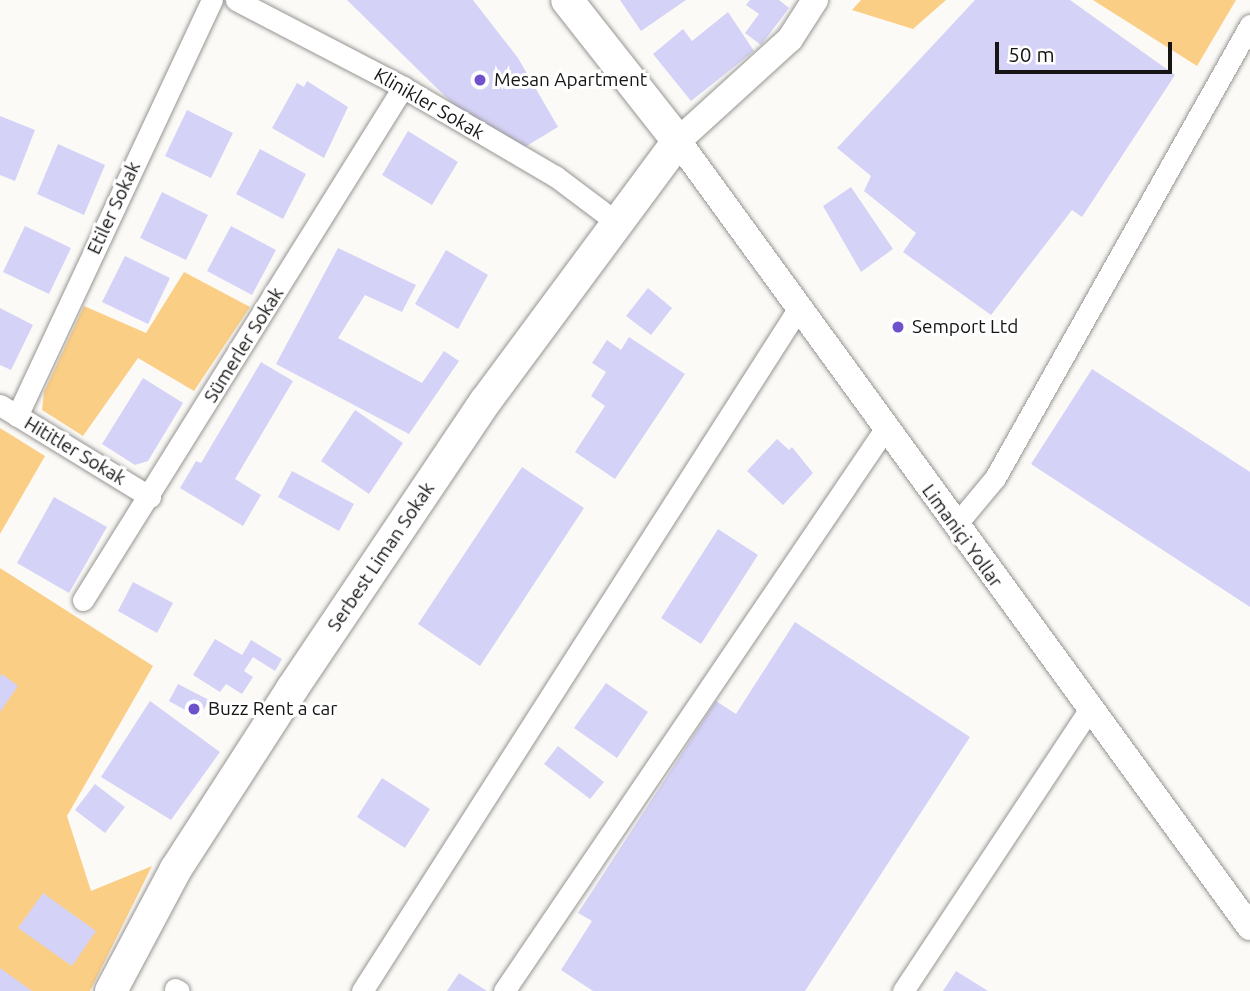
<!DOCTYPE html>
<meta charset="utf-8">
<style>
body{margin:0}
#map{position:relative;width:1250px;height:991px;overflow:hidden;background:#fcfaf7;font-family:Ubuntu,sans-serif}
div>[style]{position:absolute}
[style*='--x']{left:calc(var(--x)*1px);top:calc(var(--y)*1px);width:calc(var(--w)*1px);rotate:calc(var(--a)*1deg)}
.green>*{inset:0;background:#fbce86}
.building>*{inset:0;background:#d5d2f7}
.roads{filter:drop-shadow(0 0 2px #969592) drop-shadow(0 0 2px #969592)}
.minor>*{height:21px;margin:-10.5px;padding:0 10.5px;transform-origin:10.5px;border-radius:10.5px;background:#fff}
.tertiary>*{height:26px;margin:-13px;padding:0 13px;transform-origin:13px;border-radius:13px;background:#fff}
.secondary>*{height:32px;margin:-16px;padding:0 16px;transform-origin:16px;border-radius:16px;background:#fff}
.dots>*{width:19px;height:19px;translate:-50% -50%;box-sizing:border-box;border:4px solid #fff;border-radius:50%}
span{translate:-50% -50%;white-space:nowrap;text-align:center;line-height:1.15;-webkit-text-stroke:6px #fff;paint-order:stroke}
.poi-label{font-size:19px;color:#161514}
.left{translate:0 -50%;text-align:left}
.street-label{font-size:19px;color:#161514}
.scale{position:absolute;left:995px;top:42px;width:177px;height:32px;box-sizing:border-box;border:4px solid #161514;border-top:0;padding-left:9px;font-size:21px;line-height:24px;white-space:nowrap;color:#161514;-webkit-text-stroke:5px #fff;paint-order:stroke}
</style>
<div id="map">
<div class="green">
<i style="clip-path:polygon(861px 0,946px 0,913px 29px,852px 10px)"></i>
<i style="clip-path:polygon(1093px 0,1236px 0,1197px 66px)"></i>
<i style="clip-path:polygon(184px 272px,250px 307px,194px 391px,138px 358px,83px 436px,42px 410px,44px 392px,84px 306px,146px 333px)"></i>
<i style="clip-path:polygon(0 428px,45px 456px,0 534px)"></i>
<i style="clip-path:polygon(0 568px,153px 666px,67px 816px,91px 891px,152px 866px,90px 991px,0 991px)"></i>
</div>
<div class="building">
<i style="clip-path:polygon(347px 0,473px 0,518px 58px,558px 127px,520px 150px,452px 103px)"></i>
<i style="clip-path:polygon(620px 0,686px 0,641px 31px)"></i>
<i style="clip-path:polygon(750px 0,779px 0,789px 8px,761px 45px,745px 33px,759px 14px,746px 5px)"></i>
<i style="clip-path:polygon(975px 0,1070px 0,1175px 75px,1082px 217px,1072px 210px,991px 315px,903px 252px,916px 233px,864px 191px,871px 176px,837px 148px)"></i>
<i style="clip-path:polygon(728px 12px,754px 51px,691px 101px,653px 54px,683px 29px,692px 41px)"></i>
<i style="clip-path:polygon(307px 81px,348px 107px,324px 158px,272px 128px,297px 83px,304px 87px)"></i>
<i style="clip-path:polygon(187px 110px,233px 133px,211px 178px,165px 156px)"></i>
<i style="clip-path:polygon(0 116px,35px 130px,15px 181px,0 175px)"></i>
<i style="clip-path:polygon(408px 131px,458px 162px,432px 205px,382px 175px)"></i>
<i style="clip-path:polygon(58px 144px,105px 165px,84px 215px,37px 194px)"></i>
<i style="clip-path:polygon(260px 149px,306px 174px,283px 219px,236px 194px)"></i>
<i style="clip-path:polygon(851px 187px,893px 249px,861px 272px,823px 206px)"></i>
<i style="clip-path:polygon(162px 192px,208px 215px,186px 260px,140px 238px)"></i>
<i style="clip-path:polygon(25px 226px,71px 248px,49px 294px,3px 272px)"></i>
<i style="clip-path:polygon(231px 226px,276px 250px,252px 295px,207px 271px)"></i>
<i style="clip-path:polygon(338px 248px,416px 285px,402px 312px,365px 295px,338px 338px,422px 383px,444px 351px,459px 361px,409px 434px,276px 364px)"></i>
<i style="clip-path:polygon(446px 250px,488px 275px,458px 329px,415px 304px)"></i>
<i style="clip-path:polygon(125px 256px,170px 278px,148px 324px,102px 302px)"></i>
<i style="clip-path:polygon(648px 288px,672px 308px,651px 335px,626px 316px)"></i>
<i style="clip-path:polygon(0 308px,33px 325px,11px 370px,0 365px)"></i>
<i style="clip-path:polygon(629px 337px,685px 374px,615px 479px,575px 452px,605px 406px,591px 396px,606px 372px,592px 363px,607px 340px,621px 350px)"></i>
<i style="clip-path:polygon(261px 362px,293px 381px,235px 479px,261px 495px,243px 526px,180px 488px,196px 461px,201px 463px)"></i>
<i style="clip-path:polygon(1092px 369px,1250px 472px,1250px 607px,1031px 464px)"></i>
<i style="clip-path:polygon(143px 378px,183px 403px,148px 461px,135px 465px,102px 444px)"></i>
<i style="clip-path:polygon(355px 410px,403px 443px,369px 494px,321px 461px)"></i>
<i style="clip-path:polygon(777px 439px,789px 450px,792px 447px,813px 473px,783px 505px,747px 471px)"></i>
<i style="clip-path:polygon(522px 467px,584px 508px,480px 666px,418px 624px)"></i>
<i style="clip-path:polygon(292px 471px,354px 504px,339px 531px,278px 497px)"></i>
<i style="clip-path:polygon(54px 497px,107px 527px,69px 593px,17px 563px)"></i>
<i style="clip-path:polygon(718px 529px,758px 555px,701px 644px,661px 618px)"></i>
<i style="clip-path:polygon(133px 582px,173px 603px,157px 633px,118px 611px)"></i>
<i style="clip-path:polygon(795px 622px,970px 737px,805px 991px,593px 991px,561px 970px,592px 921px,578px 913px,716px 701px,736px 714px)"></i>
<i style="clip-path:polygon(215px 639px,242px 655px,251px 640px,282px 659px,275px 671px,253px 657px,244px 671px,253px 677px,242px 694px,226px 684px,220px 692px,193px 675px)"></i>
<i style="clip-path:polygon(2px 674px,18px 686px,0 712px,0 677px)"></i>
<i style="clip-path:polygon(606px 683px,648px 712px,617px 758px,574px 728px)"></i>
<i style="clip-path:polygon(178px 684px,209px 700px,199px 718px,169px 701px)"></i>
<i style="clip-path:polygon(150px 701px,220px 752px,171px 820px,101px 777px)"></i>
<i style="clip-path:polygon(558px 746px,604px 782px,590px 799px,544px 764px)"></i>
<i style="clip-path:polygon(382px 778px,430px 809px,405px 848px,357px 817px)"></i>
<i style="clip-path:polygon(95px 784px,125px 807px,105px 833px,75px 810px)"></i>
<i style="clip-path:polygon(43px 893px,96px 931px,72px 966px,18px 928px)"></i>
<i style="clip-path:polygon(0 968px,32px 991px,0 991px)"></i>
<i style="clip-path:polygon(956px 971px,988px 991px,943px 991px)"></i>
<i style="clip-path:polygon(459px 973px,487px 991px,447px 991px)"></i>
</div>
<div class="roads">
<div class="minor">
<i style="--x:236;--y:0;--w:188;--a:27.5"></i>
<i style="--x:403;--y:87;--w:176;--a:30.4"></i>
<i style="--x:555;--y:176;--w:75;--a:36.9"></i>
<i style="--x:0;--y:405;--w:176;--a:31.5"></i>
<i style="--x:17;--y:416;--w:459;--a:-64.9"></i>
<i style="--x:955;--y:526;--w:62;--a:-50.2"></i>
<i style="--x:995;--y:478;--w:520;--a:-60.62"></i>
<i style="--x:83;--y:600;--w:605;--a:-58.04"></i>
<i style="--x:175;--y:989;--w:4;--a:27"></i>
<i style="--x:362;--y:991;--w:809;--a:-57.41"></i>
<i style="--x:504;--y:991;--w:679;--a:-55.87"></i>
<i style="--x:903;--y:991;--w:337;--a:-56.5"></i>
</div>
<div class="tertiary">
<i style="--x:815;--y:0;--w:46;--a:122.7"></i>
<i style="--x:790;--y:39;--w:151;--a:137.7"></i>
<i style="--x:678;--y:141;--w:972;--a:53.96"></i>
</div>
<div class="secondary">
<i style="--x:111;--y:991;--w:138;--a:-62"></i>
<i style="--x:176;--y:869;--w:214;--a:-57.2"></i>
<i style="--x:292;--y:689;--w:346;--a:-56.1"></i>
<i style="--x:485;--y:402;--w:325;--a:-53.5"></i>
<i style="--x:678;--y:141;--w:179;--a:-128.2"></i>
</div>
</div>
<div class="dots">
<i style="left:480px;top:80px;background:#6e52cb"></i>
<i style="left:898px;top:327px;background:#6e52cb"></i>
<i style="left:194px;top:709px;background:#6e52cb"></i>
</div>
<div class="poi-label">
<span class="left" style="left:494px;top:80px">Mesan Apartment</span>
<span class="left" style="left:912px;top:327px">Semport Ltd</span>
<span class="left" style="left:208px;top:709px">Buzz Rent a car</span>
</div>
<div class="street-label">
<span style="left:429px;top:104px;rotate:30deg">Klinikler Sokak</span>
<span style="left:114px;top:208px;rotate:-65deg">Etiler Sokak</span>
<span style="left:244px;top:345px;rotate:-58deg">Sümerler Sokak</span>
<span style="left:75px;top:451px;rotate:31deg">Hititler Sokak</span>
<span style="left:962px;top:536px;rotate:54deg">Limaniçi Yollar</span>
<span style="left:381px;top:557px;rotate:-56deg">Serbest Liman Sokak</span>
</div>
<div class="scale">50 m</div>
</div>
